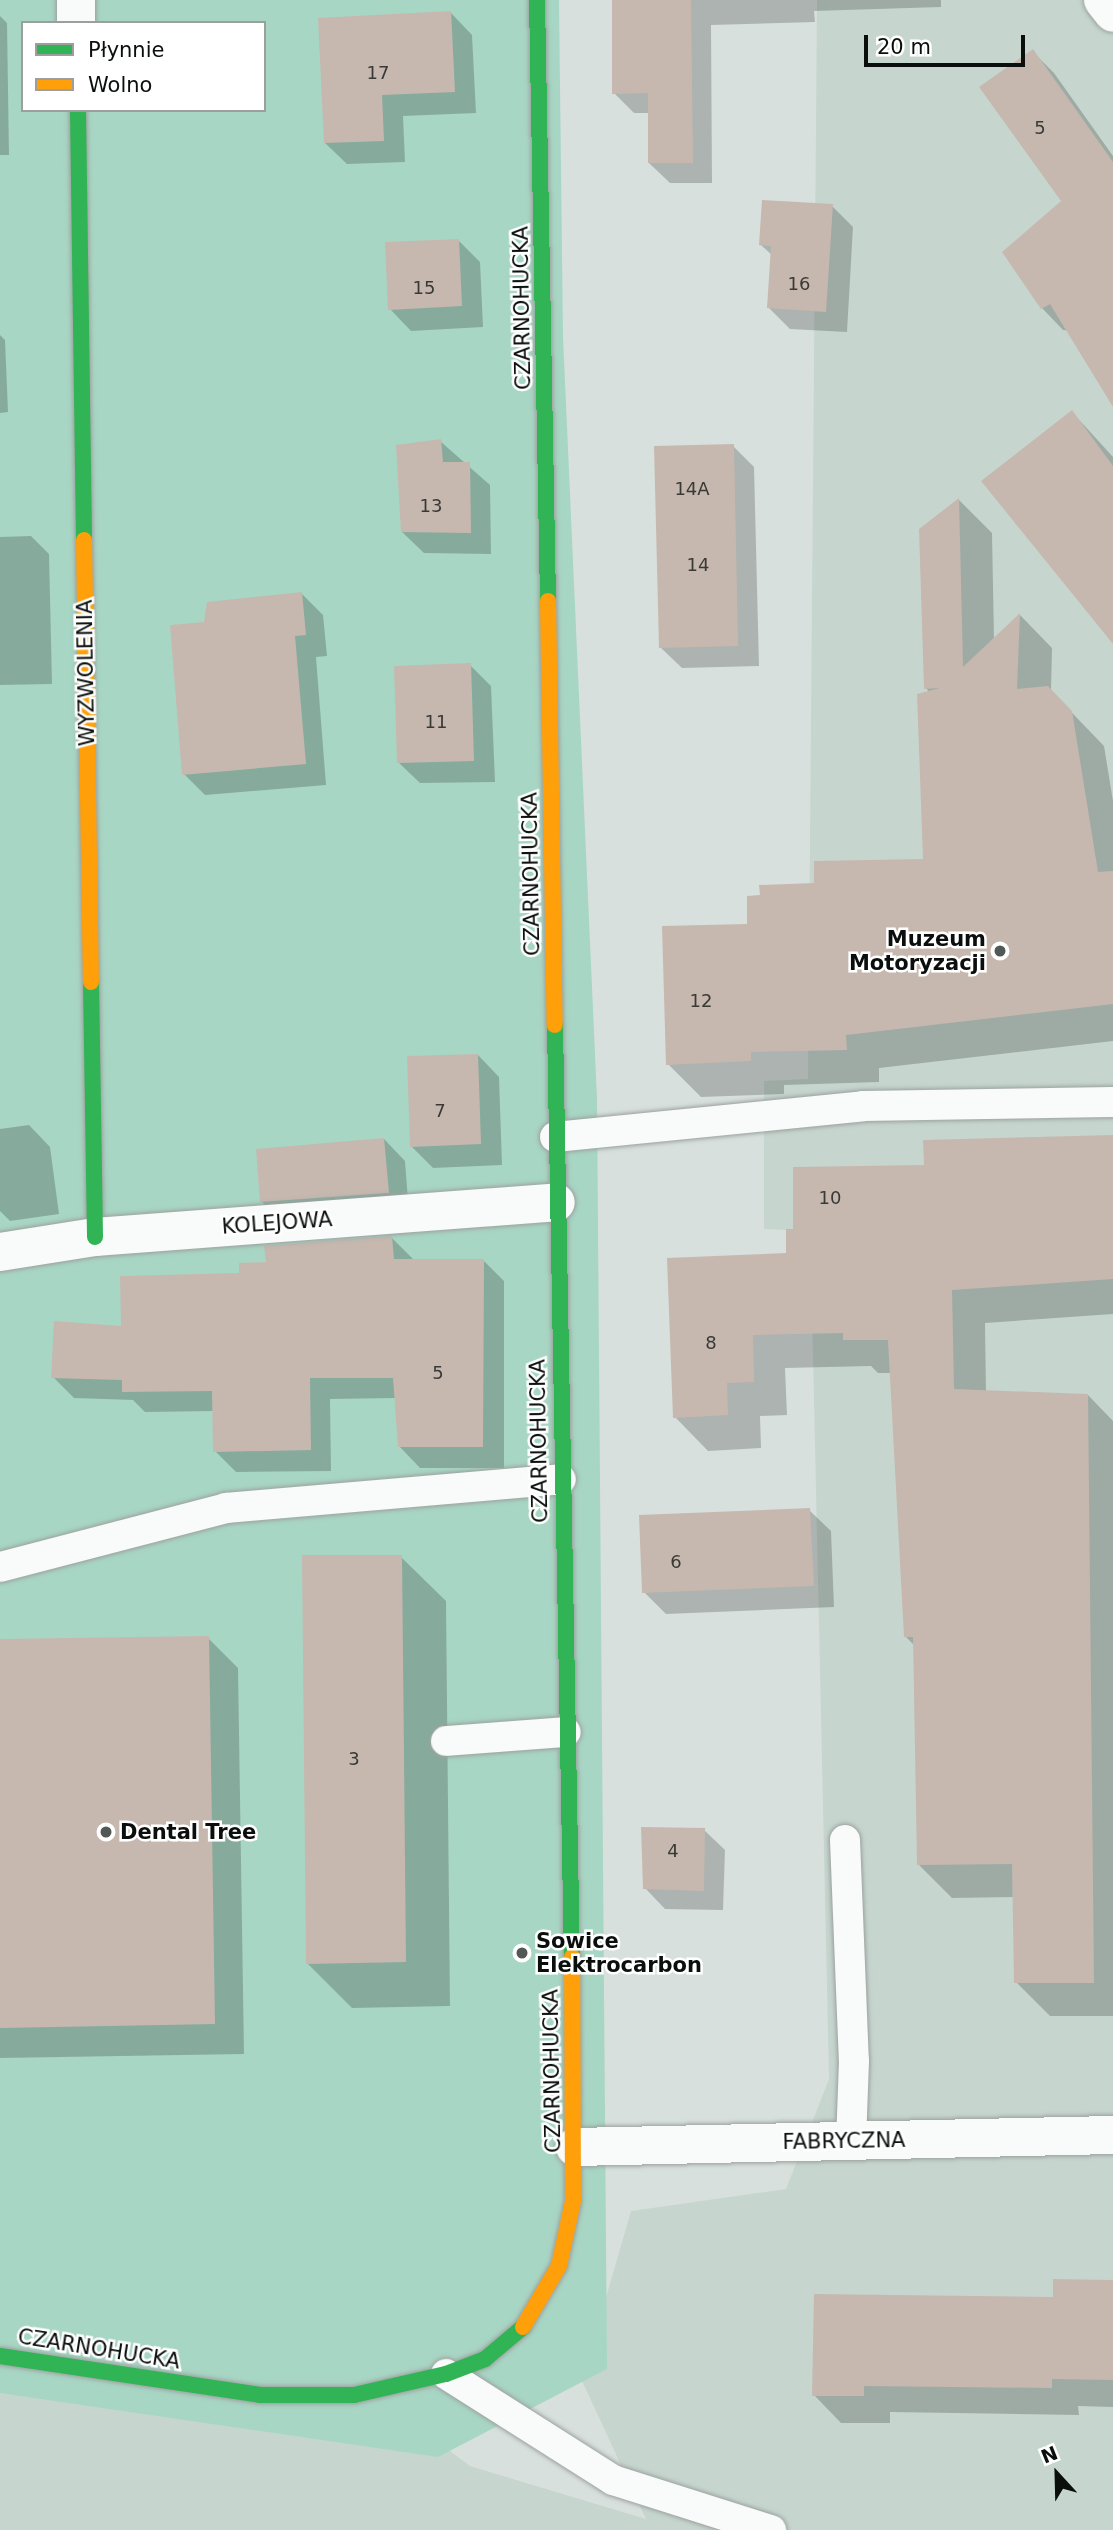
<!DOCTYPE html>
<meta charset="utf-8">
<style>
body{margin:0}
#map{position:relative;width:1113px;height:2530px;overflow:hidden;background:#d8e0dd;font-family:"DejaVu Sans",sans-serif}
div>[style]{position:absolute}
[style*='--x']{left:calc(var(--x)*1px);top:calc(var(--y)*1px);width:calc(var(--w)*1px);rotate:calc(var(--a)*1deg)}
.built>*{inset:0;background:#c6d6cf}
.green>*{inset:0;background:#a8d6c4}
.shadow>*{inset:0;background:#0003}
.building>*{inset:0;background:#c6b8af}
.roads{filter:drop-shadow(0 0 2px #9ca29f) drop-shadow(0 0 2px #9ca29f)}
.lane>*{height:30px;margin:-15px;padding:0 15px;transform-origin:15px;border-radius:15px;background:#f9fafa}
.street>*{height:38px;margin:-19px;padding:0 19px;transform-origin:19px;border-radius:19px;background:#f9fafa}
.fast>*{height:16px;margin:-8px;padding:0 8px;transform-origin:8px;border-radius:8px;background:#30b455}
.slow>*{height:16px;margin:-8px;padding:0 8px;transform-origin:8px;border-radius:8px;background:#ff9f0a}
.dots>*{width:19px;height:19px;translate:-50% -50%;box-sizing:border-box;border:4px solid #fff;border-radius:50%}
span{translate:-50% -50%;white-space:nowrap;text-align:center;line-height:1.15;-webkit-text-stroke:5px #fff;paint-order:stroke}
.number-label{font-size:18px;color:#393936}
.number-label span{-webkit-text-stroke-width:0}
.street-label{font-size:21px;color:#0a0f0d}
.poi-label{font-size:21px;color:#0a0f0d;font-weight:700}
.right{translate:-100% -50%;text-align:right}
.left{translate:0 -50%;text-align:left}
.legend{position:absolute;left:21px;top:21px;width:245px;height:91px;box-sizing:border-box;background:#fff;border:2px solid #9d9f9e;margin:0;padding:9px 12px;list-style:none;font-size:21px;color:#0a0f0d}
.legend li{display:flex;align-items:center;gap:14px;height:35px}
.legend b{width:35px;border:2px solid #9d9f9e}
.north{position:absolute;left:1022px;top:2439px;width:70px;height:70px;-webkit-text-stroke:5px #fff;paint-order:stroke;rotate:338deg;font-size:19px;font-weight:700;line-height:28px;text-align:center;color:#0a0f0d}
.north::after{content:'';display:block;margin:auto;width:24px;height:32px;background:#0a0f0d;clip-path:polygon(50% 0,100% 100%,50% 72%,0 100%)}
.scale{position:absolute;left:864px;top:35px;width:161px;height:32px;box-sizing:border-box;border:4px solid #0a0f0d;border-top:0;padding-left:9px;font-size:21px;line-height:24px;white-space:nowrap;color:#0a0f0d;-webkit-text-stroke:5px #fff;paint-order:stroke}
</style>
<div id="map">
<div class="built">
<i style="clip-path:polygon(817px 0,1113px 0,1113px 2530px,0 2530px,0 1258px,422px 2430px,470px 2466px,646px 2519px,582px 2381px,631px 2211px,786px 2189px,829px 2079px,811px 1265px,786px 1265px,786px 1230px,764px 1229px,764px 1081px,808px 1079px)"></i>
</div>
<div class="green">
<i style="clip-path:polygon(evenodd,0 0,559px 0,563px 337px,597px 1099px,607px 2369px,438px 2457px,0 2393px,0 0,23px 23px,264px 23px,264px 110px,23px 110px,23px 23px)"></i>
</div>
<div class="shadow">
<i style="clip-path:polygon(612px 0,941px 0,941px 7px,814px 11px,815px 22px,711px 25px,712px 183px,670px 183px,649px 163px,649px 113px,634px 113px,614px 93px)"></i>
<i style="clip-path:polygon(451px 13px,472px 35px,476px 113px,403px 116px,405px 162px,347px 164px,325px 143px)"></i>
<i style="clip-path:polygon(0 16px,7px 23px,9px 155px,0 155px)"></i>
<i style="clip-path:polygon(1033px 52px,1054px 73px,1113px 156px,1113px 334px,1063px 330px,1042px 308px,1004px 252px,1064px 201px)"></i>
<i style="clip-path:polygon(832px 206px,853px 227px,847px 332px,790px 329px,768px 307px,772px 255px,761px 245px)"></i>
<i style="clip-path:polygon(458px 240px,480px 262px,483px 327px,411px 331px,390px 309px)"></i>
<i style="clip-path:polygon(0 335px,5px 340px,8px 412px,0 413px)"></i>
<i style="clip-path:polygon(1072px 412px,1113px 457px,1113px 637px)"></i>
<i style="clip-path:polygon(440px 441px,490px 485px,491px 554px,424px 553px,402px 532px)"></i>
<i style="clip-path:polygon(733px 446px,754px 467px,759px 666px,682px 668px,660px 647px)"></i>
<i style="clip-path:polygon(959px 500px,992px 533px,994px 640px,1020px 615px,1052px 648px,1051px 691px,1104px 746px,1113px 801px,1113px 1041px,879px 1068px,879px 1082px,784px 1085px,784px 1094px,701px 1097px,668px 1064px,749px 925px,816px 885px,924px 861px,930px 693px,926px 688px)"></i>
<i style="clip-path:polygon(31px 536px,49px 554px,52px 684px,0 685px,0 537px)"></i>
<i style="clip-path:polygon(302px 594px,323px 615px,327px 656px,316px 657px,326px 785px,205px 795px,184px 774px,205px 624px)"></i>
<i style="clip-path:polygon(470px 665px,491px 686px,495px 782px,420px 783px,398px 762px)"></i>
<i style="clip-path:polygon(478px 1055px,499px 1077px,502px 1165px,433px 1168px,411px 1146px)"></i>
<i style="clip-path:polygon(29px 1125px,50px 1147px,59px 1214px,10px 1221px,0 1211px,0 1129px)"></i>
<i style="clip-path:polygon(1113px 1137px,1113px 1314px,985px 1323px,986px 1392px,1088px 1395px,1113px 1421px,1113px 2016px,1050px 2016px,1016px 1982px,1014px 1897px,952px 1898px,918px 1864px,915px 1646px,906px 1637px,892px 1373px,878px 1373px,871px 1366px,785px 1368px,787px 1415px,760px 1416px,761px 1448px,708px 1451px,675px 1417px,788px 1255px,795px 1231px,925px 1167px)"></i>
<i style="clip-path:polygon(384px 1139px,405px 1161px,409px 1214px,283px 1223px,262px 1202px)"></i>
<i style="clip-path:polygon(392px 1238px,413px 1259px,483px 1260px,504px 1281px,504px 1468px,420px 1468px,399px 1446px,396px 1398px,330px 1399px,331px 1471px,236px 1472px,215px 1451px,214px 1411px,145px 1412px,133px 1400px,74px 1398px,53px 1377px,123px 1328px,241px 1275px,268px 1264px)"></i>
<i style="clip-path:polygon(809px 1510px,831px 1531px,834px 1607px,666px 1614px,644px 1592px)"></i>
<i style="clip-path:polygon(401px 1557px,446px 1601px,450px 2006px,352px 2008px,308px 1964px)"></i>
<i style="clip-path:polygon(208px 1638px,238px 1668px,244px 2054px,0 2058px,0 1641px)"></i>
<i style="clip-path:polygon(704px 1830px,725px 1850px,723px 1910px,665px 1909px,645px 1888px)"></i>
<i style="clip-path:polygon(1113px 2282px,1113px 2407px,1078px 2406px,1079px 2415px,890px 2412px,890px 2423px,841px 2423px,814px 2395px,1054px 2298px)"></i>
</div>
<div class="building">
<i style="clip-path:polygon(612px 0,691px 0,693px 163px,648px 163px,648px 93px,612px 94px)"></i>
<i style="clip-path:polygon(451px 11px,455px 92px,382px 95px,384px 141px,324px 143px,318px 18px)"></i>
<i style="clip-path:polygon(1033px 49px,1113px 162px,1113px 407px,1050px 304px,1041px 309px,1002px 252px,1061px 201px,979px 87px)"></i>
<i style="clip-path:polygon(762px 200px,833px 204px,826px 312px,767px 308px,771px 246px,759px 245px)"></i>
<i style="clip-path:polygon(459px 239px,462px 306px,388px 310px,385px 242px)"></i>
<i style="clip-path:polygon(1072px 410px,1113px 466px,1113px 644px,981px 481px)"></i>
<i style="clip-path:polygon(441px 439px,443px 462px,470px 462px,471px 533px,401px 532px,396px 445px)"></i>
<i style="clip-path:polygon(734px 444px,738px 646px,659px 648px,654px 446px)"></i>
<i style="clip-path:polygon(959px 498px,963px 667px,1020px 613px,1017px 689px,1048px 686px,1072px 711px,1098px 872px,1113px 871px,1113px 1004px,846px 1035px,847px 1050px,751px 1052px,751px 1061px,666px 1065px,662px 926px,747px 924px,747px 896px,760px 895px,759px 885px,814px 883px,814px 861px,923px 859px,917px 694px,940px 688px,924px 689px,919px 529px)"></i>
<i style="clip-path:polygon(302px 592px,306px 635px,295px 636px,306px 764px,182px 775px,170px 625px,204px 622px,207px 602px)"></i>
<i style="clip-path:polygon(471px 663px,474px 761px,397px 763px,394px 666px)"></i>
<i style="clip-path:polygon(478px 1054px,481px 1144px,410px 1147px,407px 1056px)"></i>
<i style="clip-path:polygon(1113px 1135px,1113px 1279px,952px 1290px,954px 1389px,1088px 1394px,1094px 1983px,1014px 1983px,1012px 1864px,917px 1865px,913px 1637px,904px 1637px,888px 1340px,843px 1340px,843px 1333px,753px 1335px,754px 1382px,727px 1383px,728px 1415px,673px 1418px,667px 1258px,786px 1253px,786px 1229px,793px 1229px,793px 1167px,924px 1165px,923px 1140px)"></i>
<i style="clip-path:polygon(384px 1138px,389px 1193px,260px 1202px,256px 1149px)"></i>
<i style="clip-path:polygon(392px 1236px,394px 1259px,484px 1259px,483px 1447px,398px 1447px,393px 1378px,310px 1378px,311px 1450px,213px 1452px,212px 1391px,122px 1392px,122px 1380px,51px 1378px,54px 1321px,121px 1326px,120px 1276px,239px 1273px,239px 1263px,266px 1262px,264px 1246px)"></i>
<i style="clip-path:polygon(810px 1508px,814px 1586px,642px 1593px,639px 1515px)"></i>
<i style="clip-path:polygon(302px 1555px,402px 1555px,406px 1962px,306px 1964px)"></i>
<i style="clip-path:polygon(209px 1636px,215px 2024px,0 2028px,0 1639px)"></i>
<i style="clip-path:polygon(641px 1827px,705px 1828px,704px 1891px,643px 1889px)"></i>
<i style="clip-path:polygon(1053px 2279px,1113px 2280px,1113px 2380px,1052px 2379px,1052px 2388px,864px 2386px,864px 2396px,812px 2396px,814px 2294px,1053px 2297px)"></i>
</div>
<div class="roads">
<div class="lane">
<i style="--x:555;--y:1137;--w:310;--a:-5.7"></i>
<i style="--x:863;--y:1106;--w:250;--a:-0.9"></i>
<i style="--x:0;--y:1567;--w:234;--a:-14.6"></i>
<i style="--x:226;--y:1508;--w:336;--a:-4.9"></i>
<i style="--x:446;--y:1741;--w:120;--a:-4.3"></i>
<i style="--x:845;--y:1840;--w:221;--a:87.7"></i>
<i style="--x:854;--y:2061;--w:80;--a:92.1"></i>
<i style="--x:446;--y:2374;--w:198;--a:32.4"></i>
<i style="--x:613;--y:2480;--w:166;--a:17.6"></i>
</div>
<div class="street">
<i style="--x:76;--y:0;--w:23;--a:90"></i>
<i style="--x:1103;--y:0;--w:16;--a:52"></i>
<i style="--x:0;--y:1252;--w:96;--a:-9"></i>
<i style="--x:95;--y:1237;--w:462;--a:-4.3"></i>
<i style="--x:575;--y:2147;--w:538;--a:-1.28"></i>
</div>
<div class="fast">
<i style="--x:537;--y:0;--w:601;--a:88.95"></i>
<i style="--x:78;--y:110;--w:430;--a:89.2"></i>
<i style="--x:91;--y:982;--w:255;--a:89.1"></i>
<i style="--x:555;--y:1025;--w:932;--a:88.96"></i>
<i style="--x:0;--y:2356;--w:263;--a:8.5"></i>
<i style="--x:260;--y:2395;--w:94;--a:0"></i>
<i style="--x:354;--y:2395;--w:94;--a:-12.9"></i>
<i style="--x:446;--y:2374;--w:42;--a:-21"></i>
<i style="--x:485;--y:2359;--w:50;--a:-40.1"></i>
</div>
<div class="slow">
<i style="--x:84;--y:540;--w:442;--a:89.1"></i>
<i style="--x:548;--y:601;--w:424;--a:89.1"></i>
<i style="--x:523;--y:2327;--w:71;--a:-59.5"></i>
<i style="--x:559;--y:2266;--w:66;--a:-77.8"></i>
<i style="--x:573;--y:2201;--w:244;--a:-90.2"></i>
</div>
</div>
<div class="dots">
<i style="left:1000px;top:951px;background:#525856"></i>
<i style="left:106px;top:1832px;background:#525856"></i>
<i style="left:522px;top:1953px;background:#525856"></i>
</div>
<div class="number-label">
<span style="left:378px;top:73px">17</span>
<span style="left:1040px;top:128px">5</span>
<span style="left:799px;top:284px">16</span>
<span style="left:424px;top:288px">15</span>
<span style="left:692px;top:489px">14A</span>
<span style="left:431px;top:506px">13</span>
<span style="left:698px;top:565px">14</span>
<span style="left:436px;top:722px">11</span>
<span style="left:701px;top:1001px">12</span>
<span style="left:440px;top:1111px">7</span>
<span style="left:830px;top:1198px">10</span>
<span style="left:711px;top:1343px">8</span>
<span style="left:438px;top:1373px">5</span>
<span style="left:676px;top:1562px">6</span>
<span style="left:354px;top:1759px">3</span>
<span style="left:673px;top:1851px">4</span>
</div>
<div class="street-label">
<span style="left:522px;top:308px;rotate:-91deg">CZARNOHUCKA</span>
<span style="left:86px;top:673px;rotate:-91deg">WYZWOLENIA</span>
<span style="left:531px;top:874px;rotate:-91deg">CZARNOHUCKA</span>
<span style="left:277px;top:1223px;rotate:-4deg">KOLEJOWA</span>
<span style="left:539px;top:1441px;rotate:-91deg">CZARNOHUCKA</span>
<span style="left:552px;top:2071px;rotate:-91deg">CZARNOHUCKA</span>
<span style="left:844px;top:2141px;rotate:-1deg">FABRYCZNA</span>
<span style="left:99px;top:2349px;rotate:9deg">CZARNOHUCKA</span>
</div>
<div class="poi-label">
<span class="right" style="left:986px;top:951px">Muzeum<br>Motoryzacji</span>
<span class="left" style="left:120px;top:1832px">Dental Tree</span>
<span class="left" style="left:536px;top:1953px">Sowice<br>Elektrocarbon</span>
</div>
<ul class="legend">
<li><b style="height:9px;background:#30b455"></b>Płynnie</li>
<li><b style="height:9px;background:#ff9f0a"></b>Wolno</li>
</ul>
<div class="north">N</div>
<div class="scale">20 m</div>
</div>
